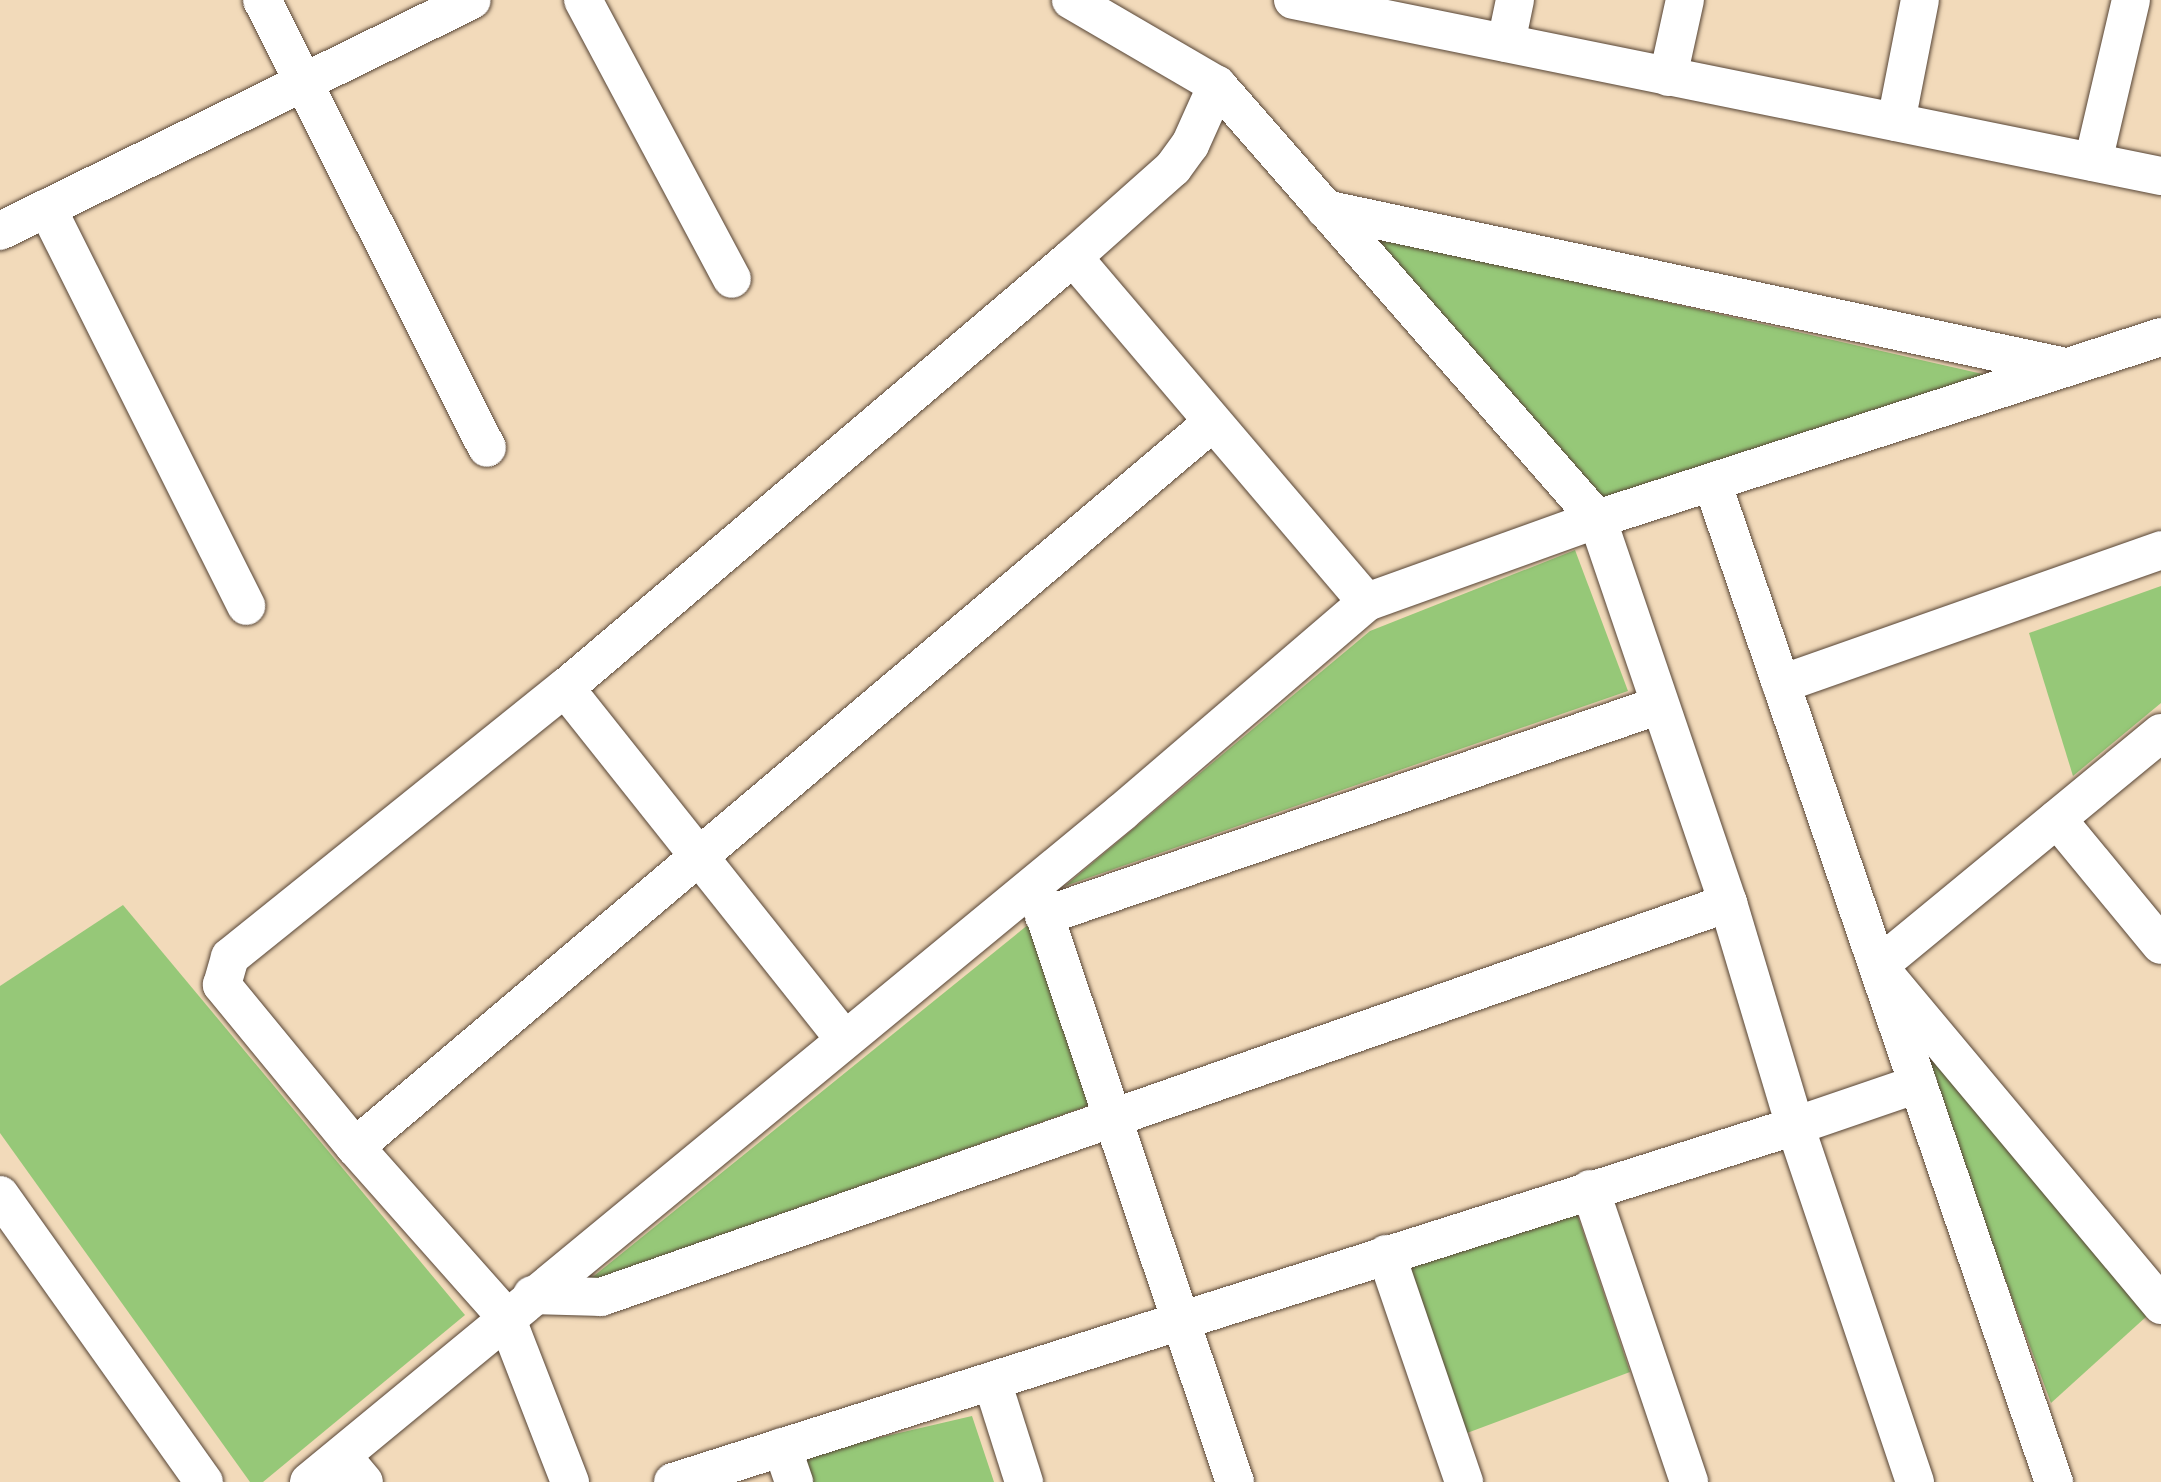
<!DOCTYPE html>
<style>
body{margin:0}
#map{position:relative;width:2161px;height:1482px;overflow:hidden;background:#f2daba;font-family:Delius,sans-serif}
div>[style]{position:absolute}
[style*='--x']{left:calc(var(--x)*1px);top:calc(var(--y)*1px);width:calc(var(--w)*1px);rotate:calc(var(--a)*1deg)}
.green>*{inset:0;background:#96c878}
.roads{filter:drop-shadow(0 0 2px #564435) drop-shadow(0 0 2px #564435)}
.minor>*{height:38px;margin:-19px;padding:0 19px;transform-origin:19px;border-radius:19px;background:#fff}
span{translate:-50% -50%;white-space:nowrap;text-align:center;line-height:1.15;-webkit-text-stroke:7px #fdfcf7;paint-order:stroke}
</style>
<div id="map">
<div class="green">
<i style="clip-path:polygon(1370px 235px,1987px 375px,1605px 504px)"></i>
<i style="clip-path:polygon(1575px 550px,1628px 691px,1065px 886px,1370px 631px)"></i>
<i style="clip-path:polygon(2161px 586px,2161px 703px,2073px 776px,2029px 633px)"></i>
<i style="clip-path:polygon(123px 905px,465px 1315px,263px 1482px,250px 1482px,0 1133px,0 986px)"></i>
<i style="clip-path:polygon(1029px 924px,1093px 1104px,584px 1284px)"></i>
<i style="clip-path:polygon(1911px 1025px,2147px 1316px,2051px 1403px)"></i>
<i style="clip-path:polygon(1576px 1211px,1630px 1372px,1467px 1433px,1405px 1268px)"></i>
<i style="clip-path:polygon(972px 1416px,994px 1482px,808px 1482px,800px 1456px)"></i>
</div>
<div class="roads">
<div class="minor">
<i style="--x:262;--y:0;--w:501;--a:63.33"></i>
<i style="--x:583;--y:0;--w:316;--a:61.9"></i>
<i style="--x:1293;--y:0;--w:886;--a:11.46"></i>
<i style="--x:1506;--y:43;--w:44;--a:-78.2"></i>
<i style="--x:1668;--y:77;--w:79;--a:-77.6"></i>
<i style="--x:1896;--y:122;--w:124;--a:-78.9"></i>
<i style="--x:2093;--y:162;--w:166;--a:-76.8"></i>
<i style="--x:47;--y:208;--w:445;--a:63.4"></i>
<i style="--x:1325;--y:209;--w:758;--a:12.04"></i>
<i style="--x:0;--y:231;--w:525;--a:-26.08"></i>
<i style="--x:1073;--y:257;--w:453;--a:49.6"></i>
<i style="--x:1712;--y:482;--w:1057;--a:71.12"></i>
<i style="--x:1781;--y:684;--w:403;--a:-19.4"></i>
<i style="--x:565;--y:688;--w:448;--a:51.5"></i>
<i style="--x:2161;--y:733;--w:367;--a:140.5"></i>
<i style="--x:1878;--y:966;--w:442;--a:50.1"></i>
<i style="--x:2057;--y:819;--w:163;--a:50.5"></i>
<i style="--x:1037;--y:893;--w:621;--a:71.42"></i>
<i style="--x:1044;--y:916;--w:651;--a:-18.91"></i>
<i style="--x:355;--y:1147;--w:1123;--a:-40.2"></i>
<i style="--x:1590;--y:1189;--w:309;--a:71.3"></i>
<i style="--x:0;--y:1195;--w:352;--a:54.6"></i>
<i style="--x:1386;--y:1254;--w:241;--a:71.1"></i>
<i style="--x:532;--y:1295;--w:69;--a:1.7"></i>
<i style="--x:601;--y:1297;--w:1194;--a:-19.27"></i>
<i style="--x:992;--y:1381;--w:106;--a:72.4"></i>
<i style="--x:782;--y:1447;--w:37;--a:71"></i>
<i style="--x:342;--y:1456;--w:34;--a:50"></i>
<i style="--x:309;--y:1482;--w:1054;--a:-39.49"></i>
<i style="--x:1122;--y:812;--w:323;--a:-40.6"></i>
<i style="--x:1367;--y:602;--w:245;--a:-19.8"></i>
<i style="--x:1597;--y:519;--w:593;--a:-17.88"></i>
<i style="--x:570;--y:1482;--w:177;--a:-111.2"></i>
<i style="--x:506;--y:1317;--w:227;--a:-131.6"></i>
<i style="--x:355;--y:1147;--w:210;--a:-129.4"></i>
<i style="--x:222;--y:985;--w:29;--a:-74"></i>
<i style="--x:230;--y:957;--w:430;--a:-38.8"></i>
<i style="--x:565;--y:688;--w:666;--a:-40.31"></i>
<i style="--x:1073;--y:257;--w:134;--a:-41.7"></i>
<i style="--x:1173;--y:168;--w:29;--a:-54"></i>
<i style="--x:1190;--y:145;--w:66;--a:-65.8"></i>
<i style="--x:673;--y:1482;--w:1177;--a:-17.6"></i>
<i style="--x:1795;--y:1126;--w:233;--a:-106.7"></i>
<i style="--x:1728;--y:903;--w:406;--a:-108.8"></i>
<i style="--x:1597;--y:519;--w:577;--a:-131.2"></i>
<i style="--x:1217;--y:85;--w:169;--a:-149.8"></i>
<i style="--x:1915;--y:1482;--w:376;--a:-108.6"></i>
<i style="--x:1795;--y:1126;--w:130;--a:-18.9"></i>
</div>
</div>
</div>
